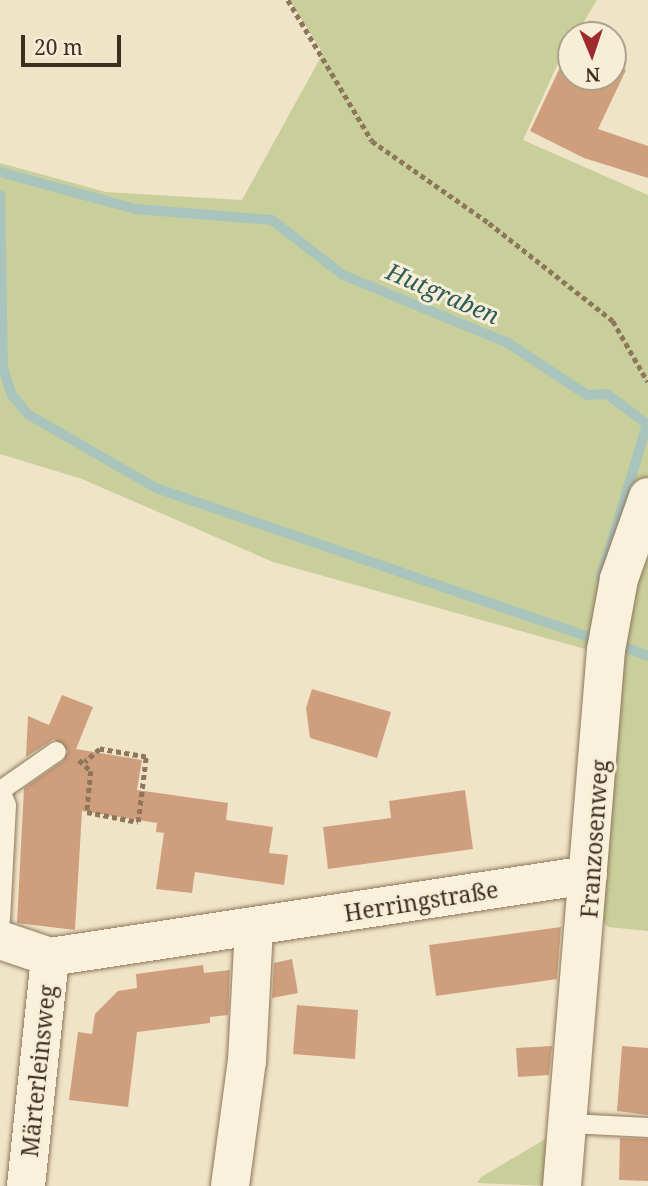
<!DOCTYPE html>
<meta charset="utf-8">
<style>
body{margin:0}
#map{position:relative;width:648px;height:1186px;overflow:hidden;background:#f0e4c8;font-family:"Noto Serif",serif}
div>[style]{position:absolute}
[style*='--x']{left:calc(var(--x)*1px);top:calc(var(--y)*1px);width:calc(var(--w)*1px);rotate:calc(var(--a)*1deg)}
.green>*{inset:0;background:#c9cf9b}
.stream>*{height:10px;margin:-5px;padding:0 5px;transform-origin:5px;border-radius:5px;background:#a9c4bc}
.building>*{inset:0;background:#cf9f7d}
.path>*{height:4.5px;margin-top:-2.25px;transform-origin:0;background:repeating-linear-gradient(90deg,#8d765c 0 5px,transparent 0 8.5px)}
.roads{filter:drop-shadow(0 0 2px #8d765c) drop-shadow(0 0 2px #8d765c)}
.service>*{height:19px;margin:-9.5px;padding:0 9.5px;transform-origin:9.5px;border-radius:9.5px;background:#faf1dc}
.minor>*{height:38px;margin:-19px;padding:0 19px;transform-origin:19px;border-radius:19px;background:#faf1dc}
span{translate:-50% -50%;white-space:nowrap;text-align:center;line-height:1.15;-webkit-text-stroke:6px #f7eed8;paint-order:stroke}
.street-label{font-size:23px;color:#3d2e20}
.water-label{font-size:24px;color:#2f5d5a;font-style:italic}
.north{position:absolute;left:557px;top:21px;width:70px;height:70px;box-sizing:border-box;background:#f7eed8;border:2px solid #ada18e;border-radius:50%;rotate:178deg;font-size:19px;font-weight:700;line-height:28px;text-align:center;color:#3d2e20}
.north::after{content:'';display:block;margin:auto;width:24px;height:32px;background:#9e2a2b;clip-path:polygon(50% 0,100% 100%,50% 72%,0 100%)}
.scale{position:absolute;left:21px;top:35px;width:100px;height:32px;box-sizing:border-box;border:4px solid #3d2e20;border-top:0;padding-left:9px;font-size:21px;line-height:24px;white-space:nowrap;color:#3d2e20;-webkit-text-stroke:5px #f7eed8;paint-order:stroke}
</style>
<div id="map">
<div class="green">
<i style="clip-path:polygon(289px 0,597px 0,576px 35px,571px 35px,523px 140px,648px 195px,648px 931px,608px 927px,602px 920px,621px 659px,273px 562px,82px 479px,0 454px,0 163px,106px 192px,242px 200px,323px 53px)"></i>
<i style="clip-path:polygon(554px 1134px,549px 1186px,477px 1183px,481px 1177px)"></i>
</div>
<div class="stream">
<i style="--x:0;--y:172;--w:140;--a:15.3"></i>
<i style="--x:135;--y:209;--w:137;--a:4.6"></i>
<i style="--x:272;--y:220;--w:90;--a:37.8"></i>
<i style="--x:343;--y:275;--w:178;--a:22.4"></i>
<i style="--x:508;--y:343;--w:95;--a:33.4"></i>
<i style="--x:587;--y:395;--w:20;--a:-3"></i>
<i style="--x:607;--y:394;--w:50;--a:36.9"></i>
<i style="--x:647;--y:424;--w:161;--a:106.6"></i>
<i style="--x:0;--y:195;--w:173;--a:89"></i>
<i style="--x:3;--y:368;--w:28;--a:72"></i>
<i style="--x:12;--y:395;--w:26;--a:50"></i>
<i style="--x:29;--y:415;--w:146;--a:29.9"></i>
<i style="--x:156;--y:488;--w:460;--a:19"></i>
<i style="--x:614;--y:643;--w:36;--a:21"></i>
</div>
<div class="building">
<i style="clip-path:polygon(571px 44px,571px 77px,613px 77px,613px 63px,626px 70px,598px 129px,648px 146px,648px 178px,584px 158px,530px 131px)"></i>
<i style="clip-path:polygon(312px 689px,391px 712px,377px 758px,310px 738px,306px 708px)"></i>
<i style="clip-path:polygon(62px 695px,93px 707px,76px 749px,142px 760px,137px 790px,228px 803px,226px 820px,273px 827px,269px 853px,288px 855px,284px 885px,195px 872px,192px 893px,156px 889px,164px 833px,156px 832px,157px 823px,82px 811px,75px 930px,17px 923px,24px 788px,63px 761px,68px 751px,54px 739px,26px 757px,28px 716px,49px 725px)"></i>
<i style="clip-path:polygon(465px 790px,473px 849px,328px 869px,323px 827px,391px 818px,389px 801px)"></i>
<i style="clip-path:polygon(561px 927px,557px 979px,436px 996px,429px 945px)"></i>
<i style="clip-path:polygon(292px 959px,298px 993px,272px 998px,274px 963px)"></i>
<i style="clip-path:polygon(203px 965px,204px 973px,230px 970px,228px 1015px,210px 1017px,210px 1023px,137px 1032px,128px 1107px,69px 1100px,78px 1032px,92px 1034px,95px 1014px,118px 991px,137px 988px,136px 974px)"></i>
<i style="clip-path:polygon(297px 1005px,358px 1010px,355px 1059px,293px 1054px)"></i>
<i style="clip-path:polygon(552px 1046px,549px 1075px,518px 1077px,516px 1048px)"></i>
<i style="clip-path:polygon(622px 1046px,648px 1048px,648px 1115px,617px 1111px)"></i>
<i style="clip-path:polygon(620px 1138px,648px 1139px,648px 1181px,619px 1180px)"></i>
</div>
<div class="path">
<i style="--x:288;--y:0;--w:164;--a:59.2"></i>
<i style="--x:372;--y:141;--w:143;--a:35"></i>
<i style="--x:489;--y:223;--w:158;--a:38.3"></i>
<i style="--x:613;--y:321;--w:70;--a:60.2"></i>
<i style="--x:79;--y:760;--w:16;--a:43"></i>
<i style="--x:91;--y:771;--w:41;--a:95.6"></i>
<i style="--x:87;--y:812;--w:52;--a:11.1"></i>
<i style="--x:138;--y:822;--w:65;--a:-83"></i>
<i style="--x:146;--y:757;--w:47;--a:-170.1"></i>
<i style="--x:100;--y:749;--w:20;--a:139"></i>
</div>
<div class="roads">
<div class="service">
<i style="--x:0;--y:790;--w:16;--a:68"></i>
<i style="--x:6;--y:805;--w:115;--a:93"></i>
<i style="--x:0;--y:790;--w:68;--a:-34.9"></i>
<i style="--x:569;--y:1123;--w:79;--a:2.9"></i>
</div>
<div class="minor">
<i style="--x:0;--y:940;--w:53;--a:18.8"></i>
<i style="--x:50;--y:957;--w:544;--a:-8.67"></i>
<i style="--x:26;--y:1186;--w:230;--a:-84"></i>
<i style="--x:230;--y:1186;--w:126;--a:-82.3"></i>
<i style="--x:247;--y:1061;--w:133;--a:-87"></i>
<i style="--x:562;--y:1186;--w:538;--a:-85.31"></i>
<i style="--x:606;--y:650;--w:72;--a:-79.6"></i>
<i style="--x:619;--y:579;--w:87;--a:-70.5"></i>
</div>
</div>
<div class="street-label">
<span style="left:594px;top:839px;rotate:-86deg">Franzosenweg</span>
<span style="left:421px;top:901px;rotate:-9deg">Herringstraße</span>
<span style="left:38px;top:1071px;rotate:-84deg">Märterleinsweg</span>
</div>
<div class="water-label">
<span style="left:443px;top:293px;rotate:23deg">Hutgraben</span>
</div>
<div class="north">N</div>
<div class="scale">20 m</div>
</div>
